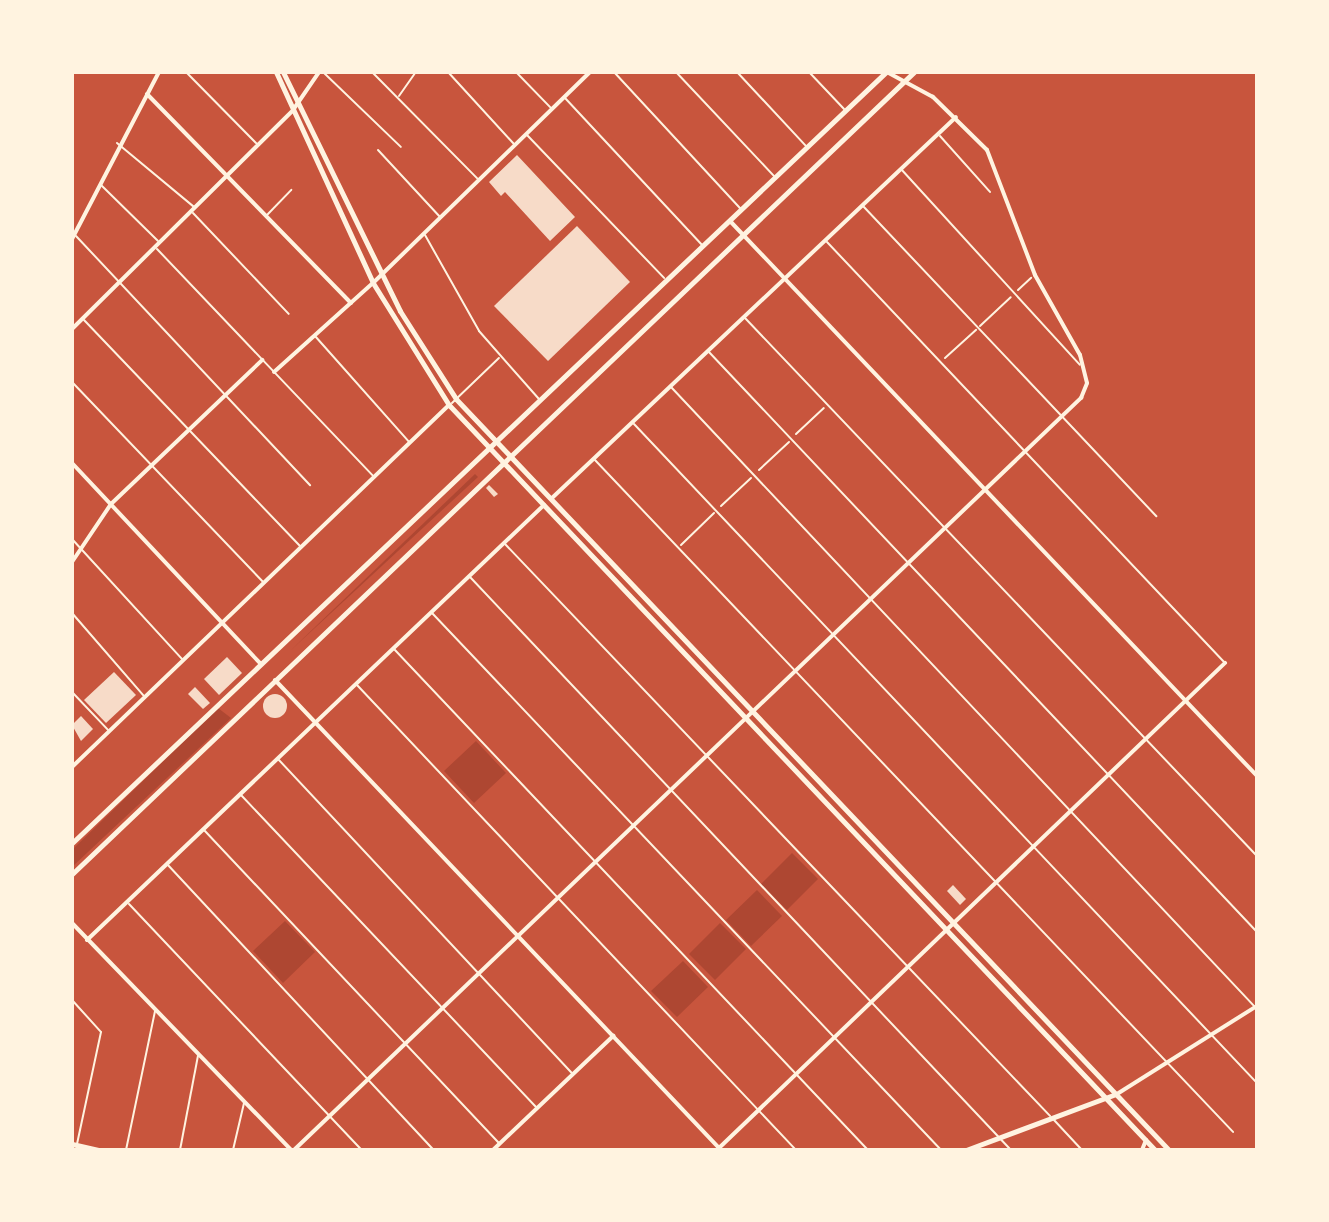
<!DOCTYPE html>
<style>
body{margin:0}
#map{position:relative;width:1329px;height:1222px;overflow:hidden;background:#c8553d;font-family:Inter,sans-serif}
div>[style]{position:absolute}
[style*='--x']{left:calc(var(--x)*1px);top:calc(var(--y)*1px);width:calc(var(--w)*1px);rotate:calc(var(--a)*1deg)}
.green>*{inset:0;background:#ae4732}
.building>*{inset:0;background:#f7dbc8}
.round{border-radius:50%}
.path>*{height:2px;margin:-1px;padding:0 1px;transform-origin:1px;border-radius:1px;background:#fff3e0}
.service>*{height:2px;margin:-1px;padding:0 1px;transform-origin:1px;border-radius:1px;background:#fff3e0}
.minor>*{height:4px;margin:-2px;padding:0 2px;transform-origin:2px;border-radius:2px;background:#fff3e0}
.tertiary>*{height:5px;margin:-2.5px;padding:0 2.5px;transform-origin:2.5px;border-radius:2.5px;background:#fff3e0}
.secondary>*{height:5px;margin:-2.5px;padding:0 2.5px;transform-origin:2.5px;border-radius:2.5px;background:#fff3e0}
span{translate:-50% -50%;white-space:nowrap;text-align:center;line-height:1.15;-webkit-text-stroke:7px #fff3e0;paint-order:stroke}
.frame{position:absolute;inset:0;border:74px solid #fff3e0;pointer-events:none}
</style>
<div id="map">
<div class="green">
<i style="clip-path:polygon(475px 474px,478px 477px,290px 651px)"></i>
<i style="clip-path:polygon(218px 708px,231px 718px,72px 867px,72px 850px)"></i>
<i style="clip-path:polygon(476px 741px,506px 773px,474px 803px,444px 771px)"></i>
<i style="clip-path:polygon(792px 853px,818px 879px,787px 910px,761px 884px)"></i>
<i style="clip-path:polygon(757px 890px,782px 916px,751px 946px,726px 920px)"></i>
<i style="clip-path:polygon(285px 921px,315px 952px,283px 983px,253px 951px)"></i>
<i style="clip-path:polygon(720px 923px,746px 949px,715px 980px,689px 954px)"></i>
<i style="clip-path:polygon(683px 961px,708px 987px,677px 1017px,651px 991px)"></i>
</div>
<div class="building">
<i style="clip-path:polygon(517px 155px,575px 217px,550px 241px,505px 192px,501px 196px,489px 182px)"></i>
<i style="clip-path:polygon(577px 226px,630px 282px,548px 361px,494px 306px)"></i>
<i style="clip-path:polygon(489px 485px,498px 494px,494px 497px,486px 488px)"></i>
<i style="clip-path:polygon(227px 657px,242px 673px,219px 695px,204px 679px)"></i>
<i style="clip-path:polygon(114px 672px,136px 695px,106px 723px,84px 700px)"></i>
<i style="clip-path:polygon(195px 687px,210px 703px,203px 709px,188px 694px)"></i>
<i class="round" style="left:263px;top:694px;width:24px;height:24px"></i>
<i style="clip-path:polygon(81px 716px,93px 729px,81px 741px,72px 725px)"></i>
<i style="clip-path:polygon(953px 885px,966px 899px,960px 905px,947px 891px)"></i>
</div>
<div class="path">
<i style="--x:1018;--y:290;--w:18;--a:-43"></i>
<i style="--x:980;--y:326;--w:42;--a:-43.1"></i>
<i style="--x:945;--y:358;--w:42;--a:-42.1"></i>
<i style="--x:796;--y:434;--w:38;--a:-43"></i>
<i style="--x:759;--y:470;--w:41;--a:-43"></i>
<i style="--x:721;--y:506;--w:41;--a:-43"></i>
<i style="--x:681;--y:545;--w:46;--a:-44.1"></i>
</div>
<div class="service">
<i style="--x:186;--y:72;--w:101;--a:45.4"></i>
<i style="--x:323;--y:72;--w:108;--a:43.9"></i>
<i style="--x:372;--y:72;--w:151;--a:45.3"></i>
<i style="--x:448;--y:72;--w:98;--a:47.5"></i>
<i style="--x:516;--y:72;--w:50;--a:45.8"></i>
<i style="--x:614;--y:72;--w:187;--a:47.2"></i>
<i style="--x:676;--y:72;--w:143;--a:46.7"></i>
<i style="--x:737;--y:72;--w:103;--a:47"></i>
<i style="--x:809;--y:72;--w:51;--a:46.6"></i>
<i style="--x:233;--y:73;--w:2;--a:-27"></i>
<i style="--x:399;--y:96;--w:29;--a:-55"></i>
<i style="--x:565;--y:98;--w:201;--a:47"></i>
<i style="--x:527;--y:135;--w:198;--a:46.2"></i>
<i style="--x:940;--y:136;--w:75;--a:48.2"></i>
<i style="--x:117;--y:143;--w:100;--a:39.7"></i>
<i style="--x:378;--y:150;--w:91;--a:47.2"></i>
<i style="--x:901;--y:169;--w:265;--a:47.6"></i>
<i style="--x:100;--y:184;--w:81;--a:44.5"></i>
<i style="--x:863;--y:206;--w:427;--a:46.6"></i>
<i style="--x:193;--y:213;--w:139;--a:46.5"></i>
<i style="--x:267;--y:215;--w:35;--a:-46"></i>
<i style="--x:425;--y:235;--w:110;--a:60.6"></i>
<i style="--x:479;--y:331;--w:91;--a:48.6"></i>
<i style="--x:76;--y:236;--w:342;--a:46.8"></i>
<i style="--x:827;--y:242;--w:578;--a:46.61"></i>
<i style="--x:157;--y:249;--w:313;--a:46.4"></i>
<i style="--x:745;--y:318;--w:743;--a:46.42"></i>
<i style="--x:84;--y:320;--w:313;--a:46.3"></i>
<i style="--x:315;--y:336;--w:142;--a:48.4"></i>
<i style="--x:708;--y:351;--w:799;--a:46.62"></i>
<i style="--x:72;--y:382;--w:277;--a:46.3"></i>
<i style="--x:671;--y:387;--w:855;--a:46.71"></i>
<i style="--x:452;--y:403;--w:65;--a:-43.8"></i>
<i style="--x:634;--y:424;--w:907;--a:46.61"></i>
<i style="--x:594;--y:459;--w:928;--a:46.48"></i>
<i style="--x:72;--y:539;--w:163;--a:47.5"></i>
<i style="--x:505;--y:544;--w:790;--a:46.38"></i>
<i style="--x:470;--y:577;--w:788;--a:46.65"></i>
<i style="--x:72;--y:613;--w:110;--a:49.1"></i>
<i style="--x:432;--y:613;--w:740;--a:46.53"></i>
<i style="--x:394;--y:649;--w:690;--a:46.59"></i>
<i style="--x:357;--y:685;--w:639;--a:46.65"></i>
<i style="--x:72;--y:692;--w:54;--a:46.5"></i>
<i style="--x:278;--y:759;--w:430;--a:46.9"></i>
<i style="--x:241;--y:795;--w:429;--a:46.6"></i>
<i style="--x:204;--y:830;--w:430;--a:46.7"></i>
<i style="--x:167;--y:864;--w:391;--a:47"></i>
<i style="--x:129;--y:904;--w:339;--a:46.6"></i>
<i style="--x:72;--y:1000;--w:43;--a:47.8"></i>
<i style="--x:101;--y:1032;--w:115;--a:102.1"></i>
<i style="--x:1054;--y:1120;--w:41;--a:47"></i>
<i style="--x:126;--y:1150;--w:142;--a:-78.2"></i>
<i style="--x:180;--y:1150;--w:96;--a:-79.2"></i>
<i style="--x:233;--y:1150;--w:48;--a:-76.8"></i>
</div>
<div class="minor">
<i style="--x:147;--y:94;--w:292;--a:45.7"></i>
<i style="--x:730;--y:221;--w:765;--a:46.48"></i>
<i style="--x:72;--y:239;--w:188;--a:-62.5"></i>
<i style="--x:72;--y:329;--w:311;--a:-44.7"></i>
<i style="--x:293;--y:110;--w:46;--a:-55.6"></i>
<i style="--x:274;--y:372;--w:133;--a:-42"></i>
<i style="--x:373;--y:283;--w:303;--a:-44.2"></i>
<i style="--x:72;--y:463;--w:274;--a:46.8"></i>
<i style="--x:552;--y:498;--w:555;--a:-43.32"></i>
<i style="--x:72;--y:562;--w:70;--a:-56.1"></i>
<i style="--x:111;--y:504;--w:209;--a:-43.6"></i>
<i style="--x:275;--y:680;--w:648;--a:46.5"></i>
<i style="--x:72;--y:767;--w:523;--a:-43.84"></i>
<i style="--x:72;--y:923;--w:315;--a:46"></i>
<i style="--x:87;--y:940;--w:631;--a:-43.59"></i>
<i style="--x:1117;--y:1094;--w:165;--a:-32.2"></i>
<i style="--x:719;--y:1148;--w:701;--a:-43.79"></i>
<i style="--x:294;--y:1150;--w:1089;--a:-43.7"></i>
<i style="--x:1081;--y:398;--w:16;--a:-68"></i>
<i style="--x:1087;--y:383;--w:29;--a:-104"></i>
<i style="--x:1080;--y:355;--w:92;--a:-119.4"></i>
<i style="--x:1035;--y:275;--w:134;--a:-111"></i>
<i style="--x:987;--y:150;--w:76;--a:-135.5"></i>
<i style="--x:933;--y:97;--w:52;--a:-151.5"></i>
<i style="--x:493;--y:1150;--w:166;--a:-43.5"></i>
<i style="--x:1142;--y:1150;--w:11;--a:-68"></i>
</div>
<div class="tertiary">
<i style="--x:72;--y:843;--w:1121;--a:-43.45"></i>
<i style="--x:72;--y:874;--w:1163;--a:-43.61"></i>
<i style="--x:72;--y:1144;--w:28;--a:13"></i>
<i style="--x:966;--y:1150;--w:160;--a:-20.5"></i>
</div>
<div class="secondary">
<i style="--x:276;--y:72;--w:232;--a:65.3"></i>
<i style="--x:373;--y:283;--w:144;--a:58.1"></i>
<i style="--x:449;--y:405;--w:1026;--a:46.54"></i>
<i style="--x:283;--y:72;--w:266;--a:63.9"></i>
<i style="--x:400;--y:311;--w:104;--a:57.5"></i>
<i style="--x:456;--y:399;--w:1036;--a:46.49"></i>
</div>
<div class="frame"></div>
</div>
